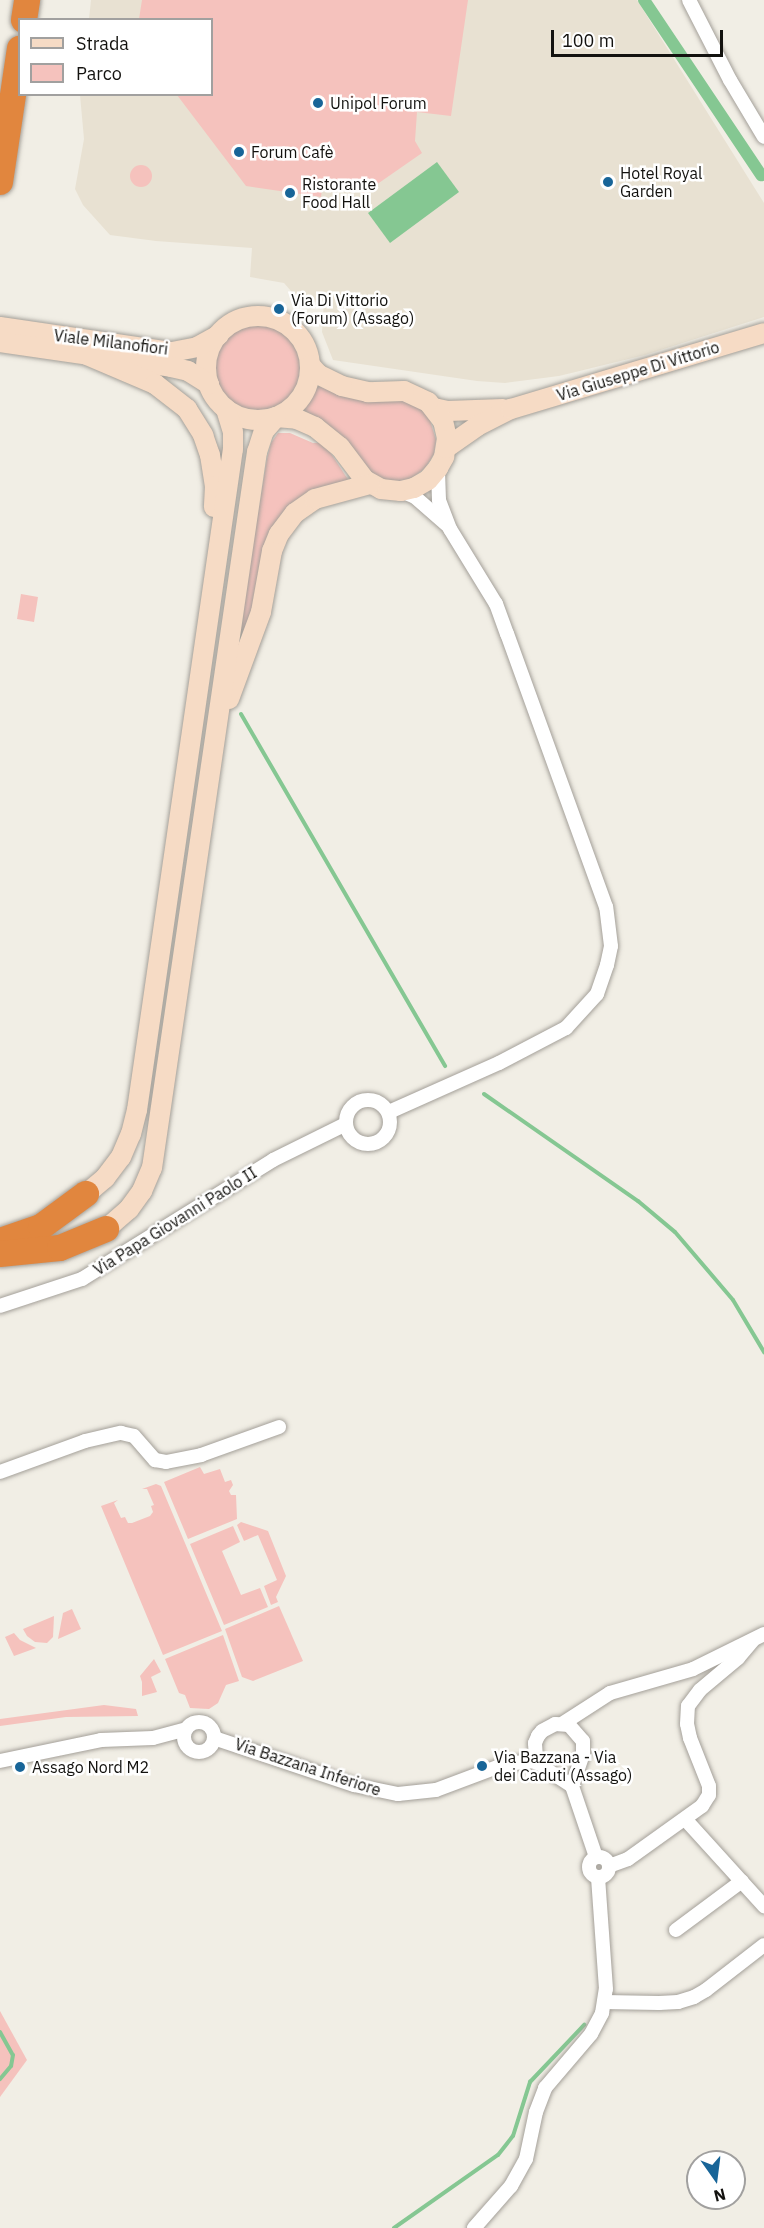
<!DOCTYPE html>
<meta charset="utf-8">
<style>
body{margin:0}
#map{position:relative;width:764px;height:2228px;overflow:hidden;background:#f1eee5;font-family:"IBM Plex Sans",sans-serif}
div>[style]{position:absolute}
[style*='--x']{left:calc(var(--x)*1px);top:calc(var(--y)*1px);width:calc(var(--w)*1px);rotate:calc(var(--a)*1deg)}
.built>*{inset:0;background:#e8e1d2}
.green>*{inset:0;background:#f5c2bd}
.round{border-radius:50%}
.water>*{inset:0;background:#85c792}
.stream>*{height:4px;margin:-2px;padding:0 2px;transform-origin:2px;border-radius:2px;background:#85c792}
.canal>*{height:12px;margin:-6px;padding:0 6px;transform-origin:6px;border-radius:6px;background:#85c792}
.roads{filter:drop-shadow(0 0 2px #a4a099) drop-shadow(0 0 2px #a4a099)}
.minor>*{height:14px;margin:-7px;padding:0 7px;transform-origin:7px;border-radius:7px;background:#fff}
.minor>.ring{margin:-7px;padding:0;box-sizing:content-box;background:none;border:14px solid #fff;border-radius:50%}
.secondary>*{height:20px;margin:-10px;padding:0 10px;transform-origin:10px;border-radius:10px;background:#f6dbc5}
.secondary>.ring{margin:-10px;padding:0;box-sizing:content-box;background:none;border:20px solid #f6dbc5;border-radius:50%}
.motorway>*{height:26px;margin:-13px;padding:0 13px;transform-origin:13px;border-radius:13px;background:#e1863e}
.dots>*{width:16px;height:16px;translate:-50% -50%;box-sizing:border-box;border:3px solid #fff;border-radius:50%}
span{translate:-50% -50%;white-space:nowrap;text-align:center;line-height:1.15;-webkit-text-stroke:5px #fff;paint-order:stroke}
.poi-label{font-size:16px;color:#13120f}
.left{translate:0 -50%;text-align:left}
.street-label{font-size:16px;color:#13120f}
.legend{position:absolute;left:18px;top:18px;width:195px;height:78px;box-sizing:border-box;background:#fff;border:2px solid #a1a09f;margin:0;padding:8px 10px;list-style:none;font-size:18px;color:#13120f}
.legend li{display:flex;align-items:center;gap:12px;height:30px}
.legend b{width:30px;border:2px solid #a1a09f}
.north{position:absolute;left:686px;top:2150px;width:60px;height:60px;box-sizing:border-box;background:#fff;border:2px solid #a1a09f;border-radius:50%;rotate:166deg;font-size:16px;font-weight:700;line-height:24px;text-align:center;color:#13120f}
.north::after{content:'';display:block;margin:auto;width:21px;height:27px;background:#186598;clip-path:polygon(50% 0,100% 100%,50% 72%,0 100%)}
.scale{position:absolute;left:551px;top:30px;width:172px;height:27px;box-sizing:border-box;border:3px solid #13120f;border-top:0;padding-left:8px;font-size:18px;line-height:21px;white-space:nowrap;color:#13120f;-webkit-text-stroke:4px #fff;paint-order:stroke}
</style>
<div id="map">
<div class="built">
<i style="clip-path:polygon(91px 0,637px 0,764px 203px,764px 317px,645px 355px,559px 376px,505px 383px,477px 381px,333px 360px,322px 332px,324px 301px,298px 299px,284px 283px,250px 277px,252px 248px,156px 241px,110px 235px,83px 205px,75px 189px,84px 139px,80px 95px,212px 94px,212px 20px,89px 19px)"></i>
</div>
<div class="green">
<i style="clip-path:polygon(142px 0,468px 0,451px 116px,417px 112px,415px 141px,422px 153px,363px 194px,355px 184px,323px 180px,321px 197px,246px 186px,177px 95px,212px 94px,212px 20px,139px 19px)"></i>
<i class="round" style="left:130px;top:165px;width:22px;height:22px"></i>
<i class="round" style="left:214px;top:325px;width:86px;height:86px"></i>
<i style="clip-path:polygon(316px 382px,396px 398px,419px 407px,429px 417px,436px 440px,434px 454px,425px 468px,411px 479px,394px 482px,377px 479px,298px 413px,306px 406px)"></i>
<i style="clip-path:polygon(278px 433px,290px 433px,313px 443px,320px 443px,330px 452px,349px 481px,304px 498px,234px 656px,267px 459px,271px 443px)"></i>
<i style="clip-path:polygon(21px 594px,38px 597px,34px 622px,17px 619px)"></i>
<i style="clip-path:polygon(200px 1467px,204px 1474px,220px 1469px,225px 1482px,231px 1480px,233px 1485px,229px 1491px,231px 1495px,236px 1495px,237px 1519px,188px 1539px,164px 1482px)"></i>
<i style="clip-path:polygon(156px 1484px,161px 1486px,222px 1631px,163px 1655px,101px 1506px,118px 1500px,114px 1503px,121px 1518px,125px 1517px,128px 1523px,132px 1523px,150px 1516px,153px 1512px,151px 1506px,154px 1505px,147px 1489px,142px 1489px)"></i>
<i style="clip-path:polygon(241px 1522px,268px 1531px,286px 1576px,276px 1597px,278px 1602px,271px 1605px,264px 1586px,277px 1580px,258px 1535px,244px 1541px,237px 1525px)"></i>
<i style="clip-path:polygon(233px 1526px,240px 1542px,222px 1551px,241px 1595px,260px 1588px,268px 1607px,224px 1625px,190px 1544px)"></i>
<i style="clip-path:polygon(279px 1606px,303px 1661px,253px 1681px,242px 1677px,225px 1629px)"></i>
<i style="clip-path:polygon(72px 1609px,81px 1629px,58px 1639px,63px 1613px)"></i>
<i style="clip-path:polygon(54px 1616px,53px 1637px,47px 1643px,35px 1642px,27px 1636px,23px 1629px)"></i>
<i style="clip-path:polygon(14px 1633px,20px 1640px,36px 1648px,14px 1656px,5px 1637px)"></i>
<i style="clip-path:polygon(223px 1635px,239px 1681px,226px 1685px,218px 1703px,209px 1709px,190px 1708px,185px 1695px,179px 1693px,165px 1659px)"></i>
<i style="clip-path:polygon(154px 1659px,161px 1672px,151px 1677px,157px 1692px,142px 1696px,142px 1682px,140px 1676px)"></i>
<i style="clip-path:polygon(104px 1705px,136px 1709px,138px 1716px,66px 1717px,0 1726px,0 1719px)"></i>
<i style="clip-path:polygon(0 2011px,27px 2060px,0 2097px)"></i>
</div>
<div class="water">
<i style="clip-path:polygon(437px 162px,459px 192px,390px 243px,368px 213px)"></i>
</div>
<div class="stream">
<i style="--x:241;--y:714;--w:407;--a:59.9"></i>
<i style="--x:484;--y:1094;--w:188;--a:34.8"></i>
<i style="--x:638;--y:1201;--w:48;--a:40"></i>
<i style="--x:675;--y:1232;--w:89;--a:49.5"></i>
<i style="--x:733;--y:1300;--w:61;--a:59.2"></i>
<i style="--x:0;--y:2032;--w:26;--a:61"></i>
<i style="--x:13;--y:2055;--w:11;--a:100"></i>
<i style="--x:11;--y:2066;--w:17;--a:130"></i>
<i style="--x:394;--y:2228;--w:127;--a:-35.1"></i>
<i style="--x:498;--y:2155;--w:24;--a:-52"></i>
<i style="--x:513;--y:2136;--w:57;--a:-72.5"></i>
<i style="--x:530;--y:2082;--w:79;--a:-46.5"></i>
</div>
<div class="canal">
<i style="--x:644;--y:0;--w:211;--a:56.2"></i>
</div>
<div class="roads">
<div class="minor">
<i style="--x:689;--y:0;--w:90;--a:62.9"></i>
<i style="--x:730;--y:80;--w:66;--a:59.2"></i>
<i style="--x:401;--y:491;--w:15;--a:23"></i>
<i style="--x:415;--y:497;--w:43;--a:41.2"></i>
<i class="ring" style="left:346px;top:1100px;width:30px;height:30px"></i>
<i style="--x:389;--y:1112;--w:120;--a:-24"></i>
<i style="--x:499;--y:1063;--w:76;--a:-27.6"></i>
<i style="--x:566;--y:1028;--w:46;--a:-47.6"></i>
<i style="--x:597;--y:994;--w:31;--a:-71"></i>
<i style="--x:607;--y:965;--w:19;--a:-78"></i>
<i style="--x:611;--y:946;--w:39;--a:-97"></i>
<i style="--x:606;--y:907;--w:290;--a:-109.9"></i>
<i style="--x:507;--y:634;--w:32;--a:-110"></i>
<i style="--x:496;--y:604;--w:88;--a:-121.5"></i>
<i style="--x:450;--y:529;--w:31;--a:-111"></i>
<i style="--x:439;--y:500;--w:31;--a:-92"></i>
<i style="--x:0;--y:1306;--w:86;--a:-18.2"></i>
<i style="--x:82;--y:1279;--w:225;--a:-31.9"></i>
<i style="--x:273;--y:1160;--w:81;--a:-26.3"></i>
<i style="--x:0;--y:1472;--w:90;--a:-20"></i>
<i style="--x:85;--y:1441;--w:37;--a:-13"></i>
<i style="--x:121;--y:1433;--w:13;--a:13"></i>
<i style="--x:134;--y:1436;--w:32;--a:49"></i>
<i style="--x:155;--y:1460;--w:11;--a:10"></i>
<i style="--x:166;--y:1462;--w:36;--a:-11"></i>
<i style="--x:201;--y:1455;--w:83;--a:-19.7"></i>
<i class="ring" style="left:184px;top:1722px;width:16px;height:16px"></i>
<i style="--x:562;--y:1724;--w:57;--a:-32.9"></i>
<i style="--x:610;--y:1693;--w:86;--a:-16.1"></i>
<i style="--x:693;--y:1669;--w:79;--a:-26.2"></i>
<i style="--x:214;--y:1738;--w:148;--a:18.6"></i>
<i style="--x:354;--y:1785;--w:45;--a:11.6"></i>
<i style="--x:398;--y:1794;--w:38;--a:-6"></i>
<i style="--x:436;--y:1790;--w:74;--a:-20.6"></i>
<i style="--x:505;--y:1764;--w:27;--a:-6"></i>
<i style="--x:532;--y:1761;--w:9;--a:21"></i>
<i style="--x:0;--y:1761;--w:103;--a:-11.7"></i>
<i style="--x:101;--y:1740;--w:52;--a:-2.2"></i>
<i style="--x:153;--y:1738;--w:34;--a:-15"></i>
<i style="--x:572;--y:1786;--w:31;--a:-147"></i>
<i style="--x:546;--y:1769;--w:15;--a:-132"></i>
<i style="--x:536;--y:1758;--w:15;--a:-94"></i>
<i style="--x:535;--y:1743;--w:8;--a:-67"></i>
<i style="--x:538;--y:1736;--w:6;--a:-51"></i>
<i style="--x:542;--y:1731;--w:15;--a:-28"></i>
<i style="--x:555;--y:1724;--w:14;--a:4"></i>
<i style="--x:569;--y:1725;--w:21;--a:49"></i>
<i style="--x:583;--y:1741;--w:13;--a:90"></i>
<i style="--x:583;--y:1754;--w:34;--a:109"></i>
<i style="--x:572;--y:1786;--w:75;--a:71.3"></i>
<i style="--x:685;--y:1819;--w:118;--a:47.8"></i>
<i class="ring" style="left:589px;top:1857px;width:6px;height:6px"></i>
<i style="--x:609;--y:1866;--w:20;--a:-20"></i>
<i style="--x:628;--y:1859;--w:91;--a:-35.6"></i>
<i style="--x:702;--y:1806;--w:13;--a:-58"></i>
<i style="--x:709;--y:1795;--w:9;--a:-90"></i>
<i style="--x:709;--y:1786;--w:52;--a:-111.6"></i>
<i style="--x:690;--y:1738;--w:14;--a:-102"></i>
<i style="--x:687;--y:1724;--w:18;--a:-87"></i>
<i style="--x:688;--y:1706;--w:20;--a:-53"></i>
<i style="--x:700;--y:1690;--w:50;--a:-40.1"></i>
<i style="--x:738;--y:1658;--w:23;--a:-50"></i>
<i style="--x:676;--y:1930;--w:82;--a:-36.6"></i>
<i style="--x:604;--y:2002;--w:55;--a:1"></i>
<i style="--x:659;--y:2003;--w:19;--a:-3"></i>
<i style="--x:678;--y:2002;--w:17;--a:-17"></i>
<i style="--x:694;--y:1997;--w:14;--a:-30"></i>
<i style="--x:706;--y:1990;--w:73;--a:-37.8"></i>
<i style="--x:474;--y:2228;--w:56;--a:-48.6"></i>
<i style="--x:511;--y:2186;--w:31;--a:-61"></i>
<i style="--x:526;--y:2159;--w:48;--a:-78"></i>
<i style="--x:536;--y:2112;--w:26;--a:-69"></i>
<i style="--x:545;--y:2088;--w:71;--a:-49.6"></i>
<i style="--x:591;--y:2034;--w:24;--a:-62"></i>
<i style="--x:602;--y:2013;--w:24;--a:-81"></i>
<i style="--x:606;--y:1989;--w:111;--a:-94.1"></i>
</div>
<div class="secondary">
<i class="ring" style="left:206px;top:316px;width:84px;height:84px"></i>
<i style="--x:0;--y:327;--w:174;--a:8.3"></i>
<i style="--x:172;--y:352;--w:25;--a:-11"></i>
<i style="--x:197;--y:347;--w:25;--a:-29"></i>
<i style="--x:0;--y:342;--w:173;--a:8.3"></i>
<i style="--x:171;--y:367;--w:17;--a:13"></i>
<i style="--x:188;--y:371;--w:25;--a:32"></i>
<i style="--x:87;--y:355;--w:74;--a:23.1"></i>
<i style="--x:155;--y:384;--w:41;--a:38"></i>
<i style="--x:187;--y:409;--w:31;--a:58"></i>
<i style="--x:203;--y:435;--w:21;--a:71"></i>
<i style="--x:210;--y:455;--w:31;--a:81"></i>
<i style="--x:215;--y:486;--w:21;--a:93"></i>
<i style="--x:434;--y:408;--w:14;--a:12"></i>
<i style="--x:448;--y:411;--w:55;--a:-2.1"></i>
<i style="--x:276;--y:417;--w:21;--a:5"></i>
<i style="--x:297;--y:419;--w:20;--a:24"></i>
<i style="--x:315;--y:427;--w:32;--a:39"></i>
<i style="--x:340;--y:447;--w:41;--a:52.9"></i>
<i style="--x:365;--y:480;--w:18;--a:29"></i>
<i style="--x:381;--y:489;--w:20;--a:6"></i>
<i style="--x:401;--y:491;--w:13;--a:-13"></i>
<i style="--x:414;--y:488;--w:16;--a:-30"></i>
<i style="--x:428;--y:480;--w:16;--a:-50"></i>
<i style="--x:438;--y:468;--w:13;--a:-61"></i>
<i style="--x:444;--y:457;--w:19;--a:-81"></i>
<i style="--x:447;--y:438;--w:17;--a:-103"></i>
<i style="--x:443;--y:421;--w:24;--a:-128"></i>
<i style="--x:428;--y:402;--w:26;--a:-155"></i>
<i style="--x:404;--y:391;--w:36;--a:178"></i>
<i style="--x:368;--y:392;--w:27;--a:-167"></i>
<i style="--x:342;--y:386;--w:25;--a:-154"></i>
<i style="--x:319;--y:375;--w:13;--a:-132"></i>
<i style="--x:446;--y:448;--w:38;--a:-35"></i>
<i style="--x:477;--y:426;--w:38;--a:-27"></i>
<i style="--x:511;--y:409;--w:264;--a:-16.7"></i>
<i style="--x:229;--y:699;--w:93;--a:-69.8"></i>
<i style="--x:261;--y:612;--w:62;--a:-79.8"></i>
<i style="--x:272;--y:551;--w:18;--a:-68"></i>
<i style="--x:279;--y:534;--w:26;--a:-53"></i>
<i style="--x:295;--y:513;--w:24;--a:-35"></i>
<i style="--x:315;--y:499;--w:57;--a:-15.3"></i>
<i style="--x:86;--y:1194;--w:25;--a:-40"></i>
<i style="--x:105;--y:1178;--w:26;--a:-53"></i>
<i style="--x:121;--y:1157;--w:25;--a:-67"></i>
<i style="--x:131;--y:1134;--w:25;--a:-76"></i>
<i style="--x:137;--y:1110;--w:668;--a:-81.74"></i>
<i style="--x:233;--y:449;--w:17;--a:-90"></i>
<i style="--x:233;--y:432;--w:24;--a:-107"></i>
<i style="--x:106;--y:1229;--w:30;--a:-41"></i>
<i style="--x:129;--y:1209;--w:22;--a:-54"></i>
<i style="--x:142;--y:1191;--w:25;--a:-67"></i>
<i style="--x:152;--y:1168;--w:724;--a:-81.66"></i>
<i style="--x:257;--y:452;--w:22;--a:-72"></i>
<i style="--x:264;--y:431;--w:18;--a:-49"></i>
</div>
<div class="motorway">
<i style="--x:24;--y:20;--w:20;--a:-81"></i>
<i style="--x:0;--y:182;--w:135;--a:-81.5"></i>
<i style="--x:0;--y:1241;--w:43;--a:-18.9"></i>
<i style="--x:41;--y:1227;--w:56;--a:-36.3"></i>
<i style="--x:0;--y:1254;--w:60;--a:-5.7"></i>
<i style="--x:60;--y:1248;--w:50;--a:-22.4"></i>
</div>
</div>
<div class="dots">
<i style="left:318px;top:103px;background:#186598"></i>
<i style="left:239px;top:152px;background:#186598"></i>
<i style="left:608px;top:182px;background:#186598"></i>
<i style="left:290px;top:193px;background:#186598"></i>
<i style="left:279px;top:309px;background:#186598"></i>
<i style="left:482px;top:1766px;background:#186598"></i>
<i style="left:20px;top:1767px;background:#186598"></i>
</div>
<div class="poi-label">
<span class="left" style="left:330px;top:103px">Unipol Forum</span>
<span class="left" style="left:251px;top:152px">Forum Cafè</span>
<span class="left" style="left:620px;top:182px">Hotel Royal<br>Garden</span>
<span class="left" style="left:302px;top:193px">Ristorante<br>Food Hall</span>
<span class="left" style="left:291px;top:309px">Via Di Vittorio<br>(Forum) (Assago)</span>
<span class="left" style="left:494px;top:1766px">Via Bazzana - Via<br>dei Caduti (Assago)</span>
<span class="left" style="left:32px;top:1767px">Assago Nord M2</span>
</div>
<div class="street-label">
<span style="left:111px;top:342px;rotate:7deg">Viale Milanofiori</span>
<span style="left:638px;top:371px;rotate:-17deg">Via Giuseppe Di Vittorio</span>
<span style="left:175px;top:1221px;rotate:-32deg">Via Papa Giovanni Paolo II</span>
<span style="left:308px;top:1767px;rotate:18deg">Via Bazzana Inferiore</span>
</div>
<ul class="legend">
<li><b style="height:8px;background:#f6dbc5"></b>Strada</li>
<li><b style="height:16px;background:#f5c2bd"></b>Parco</li>
</ul>
<div class="north">N</div>
<div class="scale">100 m</div>
</div>
